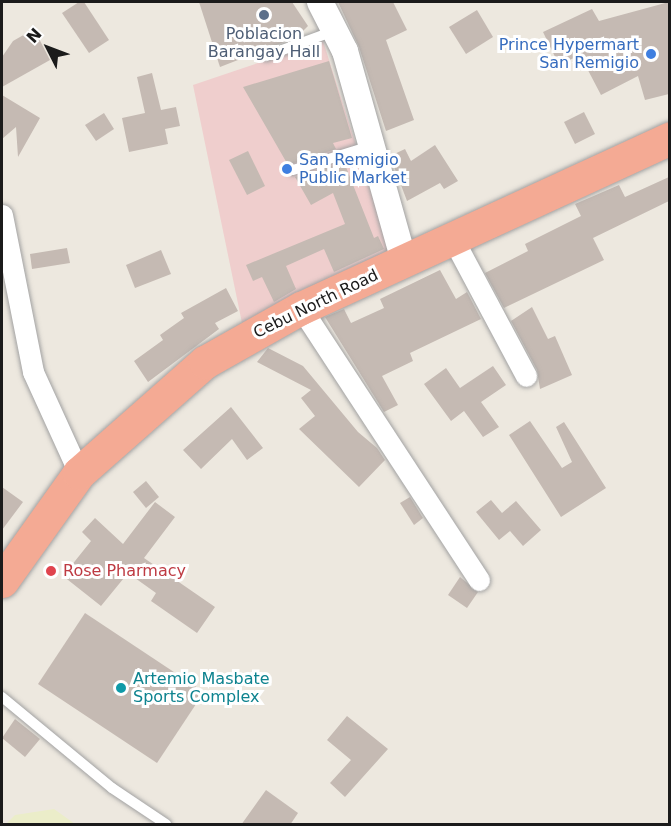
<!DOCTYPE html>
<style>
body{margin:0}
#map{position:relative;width:671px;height:826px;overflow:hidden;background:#ede8df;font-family:"DejaVu Sans",sans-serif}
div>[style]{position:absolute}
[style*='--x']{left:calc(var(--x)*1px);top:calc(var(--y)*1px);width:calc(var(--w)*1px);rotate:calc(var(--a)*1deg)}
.commercial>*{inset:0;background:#efcecd}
.farmland>*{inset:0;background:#ebedc9}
.building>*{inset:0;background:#c5bab3}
.roads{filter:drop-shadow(0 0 2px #a2a2a2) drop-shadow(0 0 2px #a2a2a2)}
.service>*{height:10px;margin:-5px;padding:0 5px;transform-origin:5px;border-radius:5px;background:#fff}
.minor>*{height:21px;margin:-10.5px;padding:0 10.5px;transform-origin:10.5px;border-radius:10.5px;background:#fff}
.tertiary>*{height:26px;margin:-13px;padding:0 13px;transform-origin:13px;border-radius:13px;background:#fff}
.trunk>*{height:33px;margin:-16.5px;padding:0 16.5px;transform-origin:16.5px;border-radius:16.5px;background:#f4aa94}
.dots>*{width:16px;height:16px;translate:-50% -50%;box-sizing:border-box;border:3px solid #fff;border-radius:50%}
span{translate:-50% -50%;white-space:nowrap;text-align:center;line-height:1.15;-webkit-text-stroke:6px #fff;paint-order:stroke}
.service-label{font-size:16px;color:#4e5e75}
.shop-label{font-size:16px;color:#366cbe}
.right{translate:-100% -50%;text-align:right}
.left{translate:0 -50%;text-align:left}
.street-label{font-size:16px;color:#1b1b1b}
.health-label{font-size:16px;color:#be3a42}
.culture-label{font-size:16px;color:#0d838f}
.frame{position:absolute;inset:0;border:3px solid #1b1b1b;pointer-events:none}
.north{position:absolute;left:18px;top:18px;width:60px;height:60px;-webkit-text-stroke:4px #fff;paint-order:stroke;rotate:312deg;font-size:16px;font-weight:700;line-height:24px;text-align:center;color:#1b1b1b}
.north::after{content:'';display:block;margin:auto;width:21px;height:27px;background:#1b1b1b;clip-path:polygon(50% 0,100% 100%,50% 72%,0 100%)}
</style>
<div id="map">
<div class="commercial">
<i style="clip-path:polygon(323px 41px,390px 252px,242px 323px,193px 85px)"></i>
</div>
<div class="farmland">
<i style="clip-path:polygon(54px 809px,75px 824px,6px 824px,15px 815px)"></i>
</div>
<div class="building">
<i style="clip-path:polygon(79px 2px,84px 2px,109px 40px,89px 53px,62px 13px)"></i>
<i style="clip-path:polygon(199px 2px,292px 2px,308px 26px,297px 37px,220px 67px)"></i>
<i style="clip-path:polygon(338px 2px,393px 2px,407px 30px,386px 40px,414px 120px,386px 131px,359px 47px)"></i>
<i style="clip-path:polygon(669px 2px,669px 94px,645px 100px,638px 76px,601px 95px,580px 55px,559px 65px,543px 32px,592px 9px,599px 21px)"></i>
<i style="clip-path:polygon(477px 10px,493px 37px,466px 54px,449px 27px)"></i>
<i style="clip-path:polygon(34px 29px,50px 60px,2px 87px,2px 57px,13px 41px)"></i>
<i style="clip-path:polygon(329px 61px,352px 138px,333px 143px,336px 149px,288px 165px,243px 87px)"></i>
<i style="clip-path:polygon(152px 73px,161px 110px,176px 107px,180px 126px,165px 129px,168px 144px,129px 152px,122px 118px,145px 113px,137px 77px)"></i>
<i style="clip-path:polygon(2px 95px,40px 118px,18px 157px,16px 127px,2px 139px)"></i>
<i style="clip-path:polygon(584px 112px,595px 134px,575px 144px,564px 122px)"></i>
<i style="clip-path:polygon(104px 113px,114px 129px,96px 141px,85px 125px)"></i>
<i style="clip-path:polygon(435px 145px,458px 181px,444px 189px,440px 183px,407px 201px,390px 156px,405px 149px,411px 161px)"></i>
<i style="clip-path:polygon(248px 151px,265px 186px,247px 195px,229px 160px)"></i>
<i style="clip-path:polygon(344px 162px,374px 238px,378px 236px,384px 249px,334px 272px,324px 249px,286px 266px,296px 289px,274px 302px,262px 277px,253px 281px,246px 265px,345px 224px,333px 193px,311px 205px,295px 177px)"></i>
<i style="clip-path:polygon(669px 177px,669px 201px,593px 238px,604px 260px,504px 308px,485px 273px,528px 251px,525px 244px,581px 216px,575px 204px,619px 185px,625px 197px)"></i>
<i style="clip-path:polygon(67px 248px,70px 263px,32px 269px,30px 254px)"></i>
<i style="clip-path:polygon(161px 250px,171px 274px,135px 288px,126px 265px)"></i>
<i style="clip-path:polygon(440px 270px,456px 299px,467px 292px,481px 319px,410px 353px,413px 361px,382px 376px,398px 405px,384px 412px,325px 317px,344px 309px,351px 323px,384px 308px,380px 299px)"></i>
<i style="clip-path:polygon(226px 288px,238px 311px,215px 323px,219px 329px,148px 382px,134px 361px,163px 340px,160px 335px,184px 318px,181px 313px)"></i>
<i style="clip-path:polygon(532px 307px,548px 339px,555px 336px,572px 375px,540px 389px,537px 370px,511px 321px)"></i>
<i style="clip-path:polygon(268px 348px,303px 366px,358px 432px,377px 448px,385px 460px,359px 487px,299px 429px,315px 416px,301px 398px,311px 390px,257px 362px)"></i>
<i style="clip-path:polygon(493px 366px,506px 385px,481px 402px,499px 427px,483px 437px,464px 411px,451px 421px,424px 384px,446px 368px,460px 388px)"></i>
<i style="clip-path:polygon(231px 407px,263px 448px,247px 460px,232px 439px,201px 469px,183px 450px)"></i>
<i style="clip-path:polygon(530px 421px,562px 468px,572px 462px,556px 427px,564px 422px,606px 488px,561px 517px,509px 435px)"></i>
<i style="clip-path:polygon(146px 481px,159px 497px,146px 508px,133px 492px)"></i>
<i style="clip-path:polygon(2px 487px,23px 502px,2px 530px)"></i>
<i style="clip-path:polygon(410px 497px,423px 518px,414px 525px,400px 503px)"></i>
<i style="clip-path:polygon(491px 500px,502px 513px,516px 501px,541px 530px,523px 546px,510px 531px,499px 540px,476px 512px)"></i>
<i style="clip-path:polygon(155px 502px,175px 517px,144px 558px,215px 607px,197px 633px,151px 601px,156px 593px,128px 573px,101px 606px,63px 576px,91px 541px,82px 532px,95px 518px,123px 544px)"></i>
<i style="clip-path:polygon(460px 577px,478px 592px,467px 608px,448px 595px)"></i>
<i style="clip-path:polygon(85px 613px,204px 692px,157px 763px,38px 684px)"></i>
<i style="clip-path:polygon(347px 716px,388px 749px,345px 797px,330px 783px,351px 760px,327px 740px)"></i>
<i style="clip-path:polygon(15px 719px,40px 739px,25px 757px,2px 738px)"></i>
<i style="clip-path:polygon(266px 790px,298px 813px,290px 825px,241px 825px)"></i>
</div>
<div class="roads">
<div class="service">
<i style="--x:266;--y:56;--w:72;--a:-20.2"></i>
<i style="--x:293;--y:170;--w:82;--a:-17.1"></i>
<i style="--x:2;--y:697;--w:143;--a:39.6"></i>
<i style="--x:112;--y:788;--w:65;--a:33.7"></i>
</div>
<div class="minor">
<i style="--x:2;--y:215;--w:160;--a:78.8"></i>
<i style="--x:33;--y:372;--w:111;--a:65.5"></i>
<i style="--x:453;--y:239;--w:155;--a:61.9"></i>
<i style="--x:301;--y:308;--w:325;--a:56.8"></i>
</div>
<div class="tertiary">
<i style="--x:320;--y:2;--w:55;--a:63"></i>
<i style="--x:345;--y:51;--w:218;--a:74.3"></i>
</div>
<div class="trunk">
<i style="--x:2;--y:581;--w:133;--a:-54.5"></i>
<i style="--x:79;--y:473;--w:168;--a:-41.4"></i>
<i style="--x:205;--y:362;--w:110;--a:-29.4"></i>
<i style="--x:301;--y:308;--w:406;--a:-24.7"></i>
</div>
</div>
<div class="dots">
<i style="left:264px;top:15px;background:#5c6f8a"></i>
<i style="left:651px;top:54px;background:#3f7fe0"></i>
<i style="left:287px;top:169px;background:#3f7fe0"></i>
<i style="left:51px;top:571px;background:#e0444e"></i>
<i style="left:121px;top:688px;background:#0f9aa8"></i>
</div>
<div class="service-label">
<span style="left:264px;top:43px">Poblacion<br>Barangay Hall</span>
</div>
<div class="shop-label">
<span class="right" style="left:639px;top:54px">Prince Hypermart<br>San Remigio</span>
<span class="left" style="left:299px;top:169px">San Remigio<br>Public Market</span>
</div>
<div class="street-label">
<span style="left:316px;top:304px;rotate:-26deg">Cebu North Road</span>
</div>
<div class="health-label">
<span class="left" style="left:63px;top:571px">Rose Pharmacy</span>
</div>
<div class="culture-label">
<span class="left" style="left:133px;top:688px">Artemio Masbate<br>Sports Complex</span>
</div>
<div class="frame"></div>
<div class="north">N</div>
</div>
